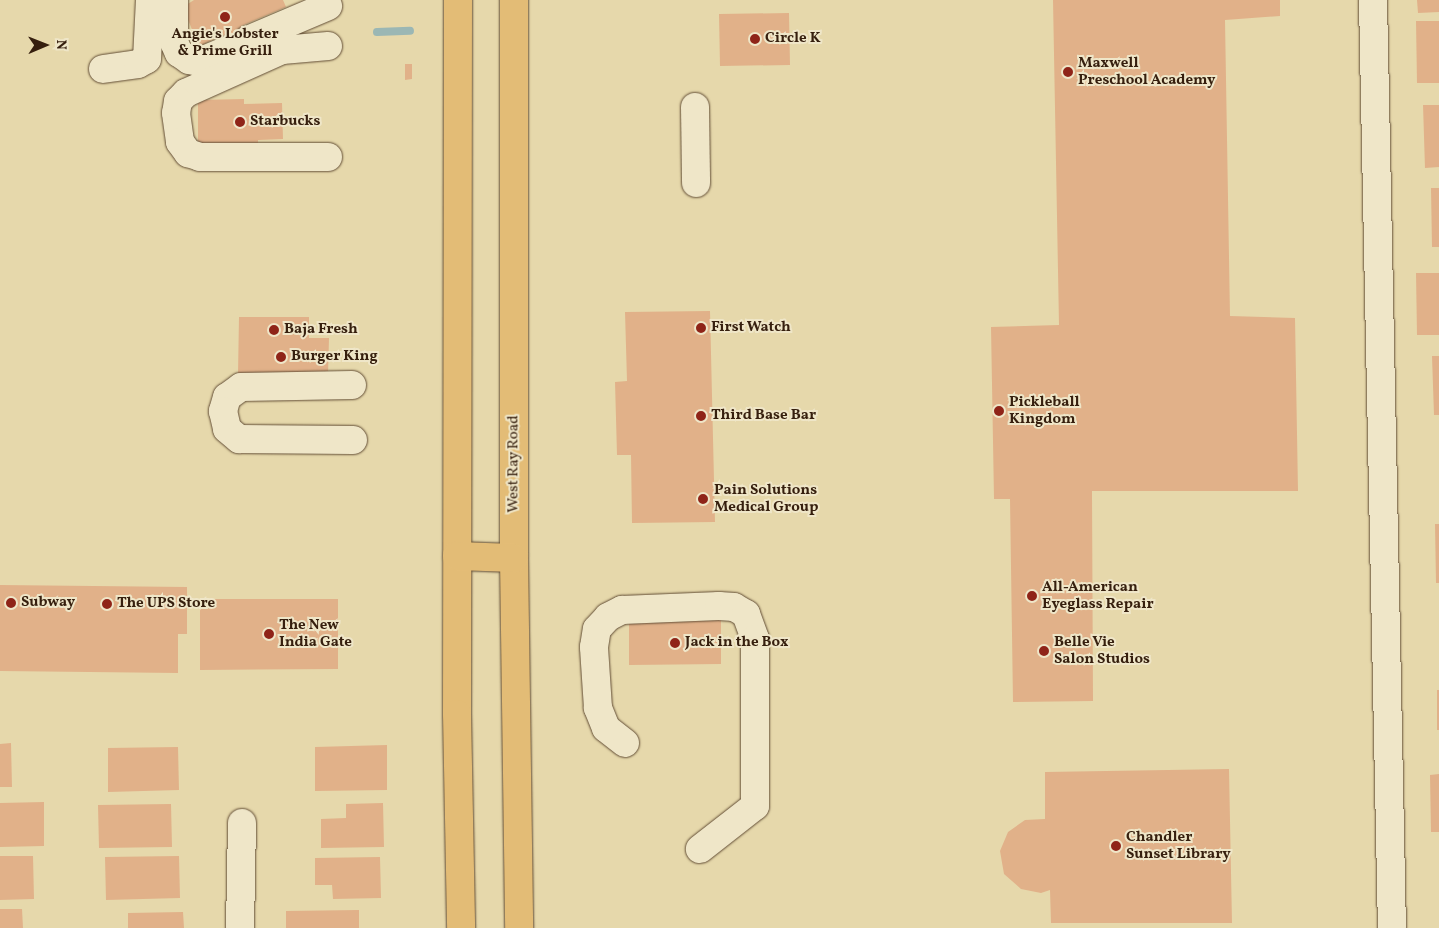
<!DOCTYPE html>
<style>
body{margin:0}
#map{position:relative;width:1439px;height:928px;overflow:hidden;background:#e6d8ab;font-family:Vollkorn,serif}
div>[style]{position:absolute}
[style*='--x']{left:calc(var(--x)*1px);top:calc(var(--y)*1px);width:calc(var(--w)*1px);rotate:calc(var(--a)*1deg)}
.stream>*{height:8px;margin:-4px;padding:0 4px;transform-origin:4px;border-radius:4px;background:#9bb7b4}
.building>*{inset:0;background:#e1b189}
.roads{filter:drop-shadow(0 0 1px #624d35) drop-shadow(0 0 1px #624d35)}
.minor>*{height:28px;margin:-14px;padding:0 14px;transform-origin:14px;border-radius:14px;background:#efe6c8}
.major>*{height:28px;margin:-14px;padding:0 14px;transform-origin:14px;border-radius:14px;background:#e3bc76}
.dots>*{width:14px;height:14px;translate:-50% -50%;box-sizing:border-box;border:2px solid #efe6c8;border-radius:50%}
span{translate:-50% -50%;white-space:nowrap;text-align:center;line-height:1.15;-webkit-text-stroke:4px #efe6c8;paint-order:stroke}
.poi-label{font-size:15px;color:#361f0e;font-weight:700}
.left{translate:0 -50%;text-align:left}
.street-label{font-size:15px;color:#361f0e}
.north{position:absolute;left:20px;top:20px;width:50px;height:50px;-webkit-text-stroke:4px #efe6c8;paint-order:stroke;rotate:89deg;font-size:14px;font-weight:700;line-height:20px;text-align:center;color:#361f0e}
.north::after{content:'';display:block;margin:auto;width:18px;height:22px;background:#361f0e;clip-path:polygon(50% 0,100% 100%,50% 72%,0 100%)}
</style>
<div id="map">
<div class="stream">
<i style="--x:377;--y:32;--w:33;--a:-2"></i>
</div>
<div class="building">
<i style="clip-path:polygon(194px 0,283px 0,286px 7px,241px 26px,252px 52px,232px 61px,221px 35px,199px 47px,183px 7px)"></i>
<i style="clip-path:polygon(1053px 0,1280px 0,1280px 16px,1225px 20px,1230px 316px,1295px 318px,1298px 491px,1092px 491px,1093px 701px,1013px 702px,1010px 499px,994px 499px,991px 327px,1059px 325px)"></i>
<i style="clip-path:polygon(1417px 0,1439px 0,1439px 12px,1418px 13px)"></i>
<i style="clip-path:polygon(789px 13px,790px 65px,720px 66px,719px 14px)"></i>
<i style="clip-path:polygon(1416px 21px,1439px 21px,1439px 83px,1417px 83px)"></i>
<i style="clip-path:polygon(405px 64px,412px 64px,412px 79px,405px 80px)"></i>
<i style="clip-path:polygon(244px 99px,244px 104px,282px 103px,283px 139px,258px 140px,258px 148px,228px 148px,228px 143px,198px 143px,198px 100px)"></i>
<i style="clip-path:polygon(1423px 105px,1439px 105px,1439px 167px,1425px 168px)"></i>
<i style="clip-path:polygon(1431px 188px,1439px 188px,1439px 247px,1432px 247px)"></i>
<i style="clip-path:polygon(1416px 273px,1439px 273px,1439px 335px,1417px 335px)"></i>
<i style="clip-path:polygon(710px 311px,715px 522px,632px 523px,631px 455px,617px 455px,615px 382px,627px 381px,625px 312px)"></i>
<i style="clip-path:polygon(239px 317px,309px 317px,309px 338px,329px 338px,328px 375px,238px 374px)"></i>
<i style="clip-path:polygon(1432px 356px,1439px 356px,1439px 415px,1434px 415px)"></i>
<i style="clip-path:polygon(1435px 524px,1439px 524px,1439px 583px,1436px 583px)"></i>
<i style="clip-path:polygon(0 585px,187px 587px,187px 634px,178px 634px,178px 673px,0 671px)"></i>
<i style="clip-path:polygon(200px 599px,338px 599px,338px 669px,200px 670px)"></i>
<i style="clip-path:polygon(721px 620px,721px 664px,629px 665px,629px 621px)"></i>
<i style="clip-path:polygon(1437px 690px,1439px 690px,1439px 730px,1437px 730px)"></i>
<i style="clip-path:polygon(11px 743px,12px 787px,0 787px,0 744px)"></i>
<i style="clip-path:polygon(387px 745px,387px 790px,315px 791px,315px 747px)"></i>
<i style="clip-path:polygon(178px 747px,179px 790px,108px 792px,108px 748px)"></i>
<i style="clip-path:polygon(1229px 769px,1232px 923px,1051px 923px,1050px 890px,1041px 893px,1021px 889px,1004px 874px,1000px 851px,1008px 832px,1025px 820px,1045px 819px,1045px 772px)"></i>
<i style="clip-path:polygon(1439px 774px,1439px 832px,1431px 832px,1430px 775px)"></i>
<i style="clip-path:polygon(44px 802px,44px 846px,0 847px,0 803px)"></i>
<i style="clip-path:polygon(383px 803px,384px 847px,321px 848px,321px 819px,346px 818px,346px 804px)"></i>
<i style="clip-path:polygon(171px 804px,172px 847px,99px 848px,98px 805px)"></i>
<i style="clip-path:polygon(0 856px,33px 856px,34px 899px,0 900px)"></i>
<i style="clip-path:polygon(179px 856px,180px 898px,106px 900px,105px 857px)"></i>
<i style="clip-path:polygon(380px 857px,381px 898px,333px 899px,332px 885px,315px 885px,315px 858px)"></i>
<i style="clip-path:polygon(0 909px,22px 909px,23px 928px,0 928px)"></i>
<i style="clip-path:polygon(359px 910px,359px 928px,286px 928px,286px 911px)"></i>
<i style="clip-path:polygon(183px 912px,184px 928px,128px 928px,128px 913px)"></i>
</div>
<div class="roads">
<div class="minor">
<i style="--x:174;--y:0;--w:42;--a:90"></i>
<i style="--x:174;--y:42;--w:12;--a:66"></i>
<i style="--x:179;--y:53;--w:12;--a:35"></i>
<i style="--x:189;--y:60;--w:10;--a:11"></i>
<i style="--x:199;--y:62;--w:30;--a:-23"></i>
<i style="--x:1373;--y:0;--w:928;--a:88.83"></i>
<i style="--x:248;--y:40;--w:87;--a:-23"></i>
<i style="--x:328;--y:46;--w:46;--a:175"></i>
<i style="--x:282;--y:50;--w:105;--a:155.9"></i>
<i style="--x:186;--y:93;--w:11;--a:135"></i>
<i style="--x:178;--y:101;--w:12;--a:99"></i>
<i style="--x:176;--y:113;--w:29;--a:82"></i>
<i style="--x:180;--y:142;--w:14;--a:54"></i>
<i style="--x:188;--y:153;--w:13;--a:18"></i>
<i style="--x:200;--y:157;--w:128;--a:0"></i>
<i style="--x:103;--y:69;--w:35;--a:-8"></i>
<i style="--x:138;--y:64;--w:10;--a:-29"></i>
<i style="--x:147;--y:59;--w:59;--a:-87.1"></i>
<i style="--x:695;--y:107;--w:76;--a:89.2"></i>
<i style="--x:352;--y:385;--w:111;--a:179"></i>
<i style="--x:241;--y:387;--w:17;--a:144"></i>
<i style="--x:227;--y:397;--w:15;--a:106"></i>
<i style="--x:223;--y:411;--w:18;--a:77"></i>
<i style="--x:227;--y:429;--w:16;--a:40"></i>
<i style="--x:239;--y:439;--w:114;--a:0.5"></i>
<i style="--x:625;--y:743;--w:24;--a:-142"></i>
<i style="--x:606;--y:728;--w:22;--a:-112"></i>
<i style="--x:598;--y:708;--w:61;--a:-93.8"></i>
<i style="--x:594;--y:647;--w:18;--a:-81"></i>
<i style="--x:597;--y:629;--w:16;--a:-47"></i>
<i style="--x:608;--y:617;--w:16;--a:-27"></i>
<i style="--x:622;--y:610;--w:97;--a:-2.4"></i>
<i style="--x:719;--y:606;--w:15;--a:4"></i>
<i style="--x:734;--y:607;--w:14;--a:30"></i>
<i style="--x:746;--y:614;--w:27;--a:70"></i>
<i style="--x:755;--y:639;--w:167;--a:90"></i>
<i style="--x:755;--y:806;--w:70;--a:142"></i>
<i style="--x:240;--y:928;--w:105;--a:-88.9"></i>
</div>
<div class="major">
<i style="--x:458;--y:0;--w:714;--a:90.08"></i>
<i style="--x:457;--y:714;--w:214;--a:88.9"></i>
<i style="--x:514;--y:0;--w:558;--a:90"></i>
<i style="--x:514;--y:558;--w:370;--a:89.2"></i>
<i style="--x:457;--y:556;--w:57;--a:2"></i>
</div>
</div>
<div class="dots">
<i style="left:225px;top:17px;background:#8f2418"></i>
<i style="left:755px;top:39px;background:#8f2418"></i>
<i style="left:1068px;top:72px;background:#8f2418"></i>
<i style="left:240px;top:122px;background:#8f2418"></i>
<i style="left:701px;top:328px;background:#8f2418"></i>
<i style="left:274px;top:330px;background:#8f2418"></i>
<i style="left:281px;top:357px;background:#8f2418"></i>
<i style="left:999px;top:411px;background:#8f2418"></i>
<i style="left:701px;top:416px;background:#8f2418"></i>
<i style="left:703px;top:499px;background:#8f2418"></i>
<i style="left:1032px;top:596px;background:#8f2418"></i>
<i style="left:11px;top:603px;background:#8f2418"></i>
<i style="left:107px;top:604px;background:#8f2418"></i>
<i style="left:269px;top:634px;background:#8f2418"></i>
<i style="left:675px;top:643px;background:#8f2418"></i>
<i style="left:1044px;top:651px;background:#8f2418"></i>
<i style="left:1116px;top:846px;background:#8f2418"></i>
</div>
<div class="poi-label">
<span style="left:225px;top:43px">Angie's Lobster<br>&amp; Prime Grill</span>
<span class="left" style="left:765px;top:39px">Circle K</span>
<span class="left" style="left:1078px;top:72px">Maxwell<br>Preschool Academy</span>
<span class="left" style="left:250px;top:122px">Starbucks</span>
<span class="left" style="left:711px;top:328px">First Watch</span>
<span class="left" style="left:284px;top:330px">Baja Fresh</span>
<span class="left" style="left:291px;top:357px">Burger King</span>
<span class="left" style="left:1009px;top:411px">Pickleball<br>Kingdom</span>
<span class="left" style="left:711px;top:416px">Third Base Bar</span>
<span class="left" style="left:714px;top:499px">Pain Solutions<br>Medical Group</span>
<span class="left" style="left:1042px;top:596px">All-American<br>Eyeglass Repair</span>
<span class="left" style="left:21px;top:603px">Subway</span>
<span class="left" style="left:117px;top:604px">The UPS Store</span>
<span class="left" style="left:279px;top:634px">The New<br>India Gate</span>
<span class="left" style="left:1054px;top:651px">Belle Vie<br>Salon Studios</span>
<span class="left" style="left:685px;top:643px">Jack in the Box</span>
<span class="left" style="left:1126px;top:846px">Chandler<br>Sunset Library</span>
</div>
<div class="street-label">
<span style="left:514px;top:464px;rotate:-90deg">West Ray Road</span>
</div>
<div class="north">N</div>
</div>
